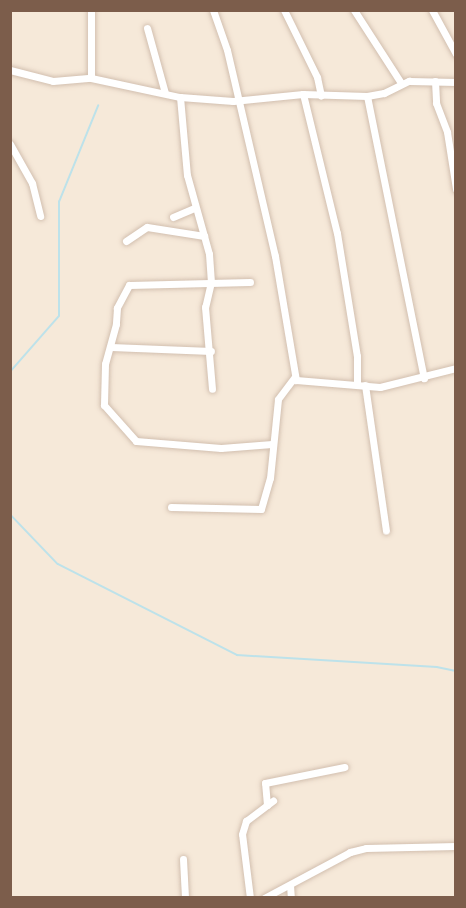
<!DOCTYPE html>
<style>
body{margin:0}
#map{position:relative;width:466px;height:908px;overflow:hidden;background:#fef7eb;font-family:"Public Sans",sans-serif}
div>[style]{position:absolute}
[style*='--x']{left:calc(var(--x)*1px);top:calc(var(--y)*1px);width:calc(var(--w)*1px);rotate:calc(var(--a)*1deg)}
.residential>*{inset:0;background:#f6e9d9}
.stream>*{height:1.5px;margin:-0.75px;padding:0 0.75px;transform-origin:0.75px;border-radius:0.75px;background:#bde2ea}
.roads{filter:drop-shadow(0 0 2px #d2bfaf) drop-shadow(0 0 2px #d2bfaf)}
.minor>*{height:7px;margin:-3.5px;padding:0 3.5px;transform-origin:3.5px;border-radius:3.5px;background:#fff}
span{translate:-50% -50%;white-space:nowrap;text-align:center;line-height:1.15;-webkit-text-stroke:4.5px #fffaf3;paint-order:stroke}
.frame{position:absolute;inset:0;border:12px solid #7c5d4b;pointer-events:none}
</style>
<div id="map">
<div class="residential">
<i style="clip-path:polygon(11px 11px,455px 11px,455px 897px,11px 897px)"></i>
</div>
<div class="stream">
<i style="--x:10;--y:372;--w:74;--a:-48.8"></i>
<i style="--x:59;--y:316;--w:114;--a:-90"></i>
<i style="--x:59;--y:202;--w:104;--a:-67.9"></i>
<i style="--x:10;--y:514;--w:69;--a:46.2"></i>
<i style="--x:58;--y:564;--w:201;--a:26.9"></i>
<i style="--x:237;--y:655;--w:200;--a:3.4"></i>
<i style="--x:437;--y:667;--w:19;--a:12"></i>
</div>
<div class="roads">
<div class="minor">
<i style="--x:213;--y:10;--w:42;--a:70.7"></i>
<i style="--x:227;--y:50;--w:212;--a:76.9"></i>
<i style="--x:275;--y:256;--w:126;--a:80.4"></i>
<i style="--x:296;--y:380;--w:84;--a:4.8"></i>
<i style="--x:380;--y:387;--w:78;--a:-14"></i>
<i style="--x:284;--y:10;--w:75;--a:63.8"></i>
<i style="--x:317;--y:77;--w:19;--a:78"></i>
<i style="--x:354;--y:10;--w:87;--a:57.2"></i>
<i style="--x:432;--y:10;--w:50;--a:61.4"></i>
<i style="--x:147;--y:28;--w:67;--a:74.5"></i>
<i style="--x:10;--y:70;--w:44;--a:14.3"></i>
<i style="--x:53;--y:81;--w:38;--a:-5"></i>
<i style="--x:91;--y:78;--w:91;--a:12.1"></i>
<i style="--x:180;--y:97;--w:53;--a:4.3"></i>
<i style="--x:233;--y:101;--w:70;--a:-5.7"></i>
<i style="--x:303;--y:94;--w:64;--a:1.8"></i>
<i style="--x:367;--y:96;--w:17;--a:-10"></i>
<i style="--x:384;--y:93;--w:28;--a:-26"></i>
<i style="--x:409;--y:81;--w:47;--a:1.2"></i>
<i style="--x:91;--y:78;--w:68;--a:-90"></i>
<i style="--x:435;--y:81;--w:22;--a:87"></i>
<i style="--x:436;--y:103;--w:31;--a:69"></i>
<i style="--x:447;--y:132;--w:58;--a:81"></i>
<i style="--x:303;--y:94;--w:143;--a:76.3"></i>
<i style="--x:337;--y:233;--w:125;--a:80.8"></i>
<i style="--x:357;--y:356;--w:29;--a:90"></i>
<i style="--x:367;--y:96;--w:288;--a:78.6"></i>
<i style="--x:180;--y:97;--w:78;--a:84.9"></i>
<i style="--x:187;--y:175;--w:82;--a:74.4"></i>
<i style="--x:209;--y:254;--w:28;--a:86"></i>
<i style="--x:211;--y:282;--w:26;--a:103"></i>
<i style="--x:205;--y:307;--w:82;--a:85.1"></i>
<i style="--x:10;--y:144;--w:45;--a:60.6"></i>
<i style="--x:32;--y:183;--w:34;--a:76"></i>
<i style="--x:173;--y:217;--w:23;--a:-23"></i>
<i style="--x:126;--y:241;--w:25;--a:-34"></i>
<i style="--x:147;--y:227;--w:58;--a:9"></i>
<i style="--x:250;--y:282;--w:121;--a:178.6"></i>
<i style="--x:129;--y:285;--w:26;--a:118"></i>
<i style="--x:117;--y:308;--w:16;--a:94"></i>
<i style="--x:116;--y:324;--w:41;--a:105.4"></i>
<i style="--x:105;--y:364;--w:41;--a:91.4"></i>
<i style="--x:104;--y:405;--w:48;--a:48.4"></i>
<i style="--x:136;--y:441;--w:85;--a:4.7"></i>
<i style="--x:221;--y:448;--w:51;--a:-4.5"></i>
<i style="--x:111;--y:347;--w:100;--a:2.3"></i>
<i style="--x:365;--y:385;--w:147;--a:81.8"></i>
<i style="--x:171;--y:507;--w:90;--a:1.3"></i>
<i style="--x:261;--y:509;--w:32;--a:-74"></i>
<i style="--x:270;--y:478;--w:79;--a:-84.2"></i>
<i style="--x:278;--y:399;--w:26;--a:-53"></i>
<i style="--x:267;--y:805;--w:22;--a:-95"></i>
<i style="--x:265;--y:783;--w:81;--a:-11.4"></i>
<i style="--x:183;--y:859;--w:39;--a:87"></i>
<i style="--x:290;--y:885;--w:13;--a:86"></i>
<i style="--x:250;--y:898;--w:64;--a:-97.1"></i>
<i style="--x:242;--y:834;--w:14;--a:-73"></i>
<i style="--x:246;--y:821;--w:34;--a:-37"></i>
<i style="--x:264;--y:898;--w:98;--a:-28.1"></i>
<i style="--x:350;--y:852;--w:16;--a:-14"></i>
<i style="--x:366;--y:848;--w:90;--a:-1.3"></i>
</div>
</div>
<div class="frame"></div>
</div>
